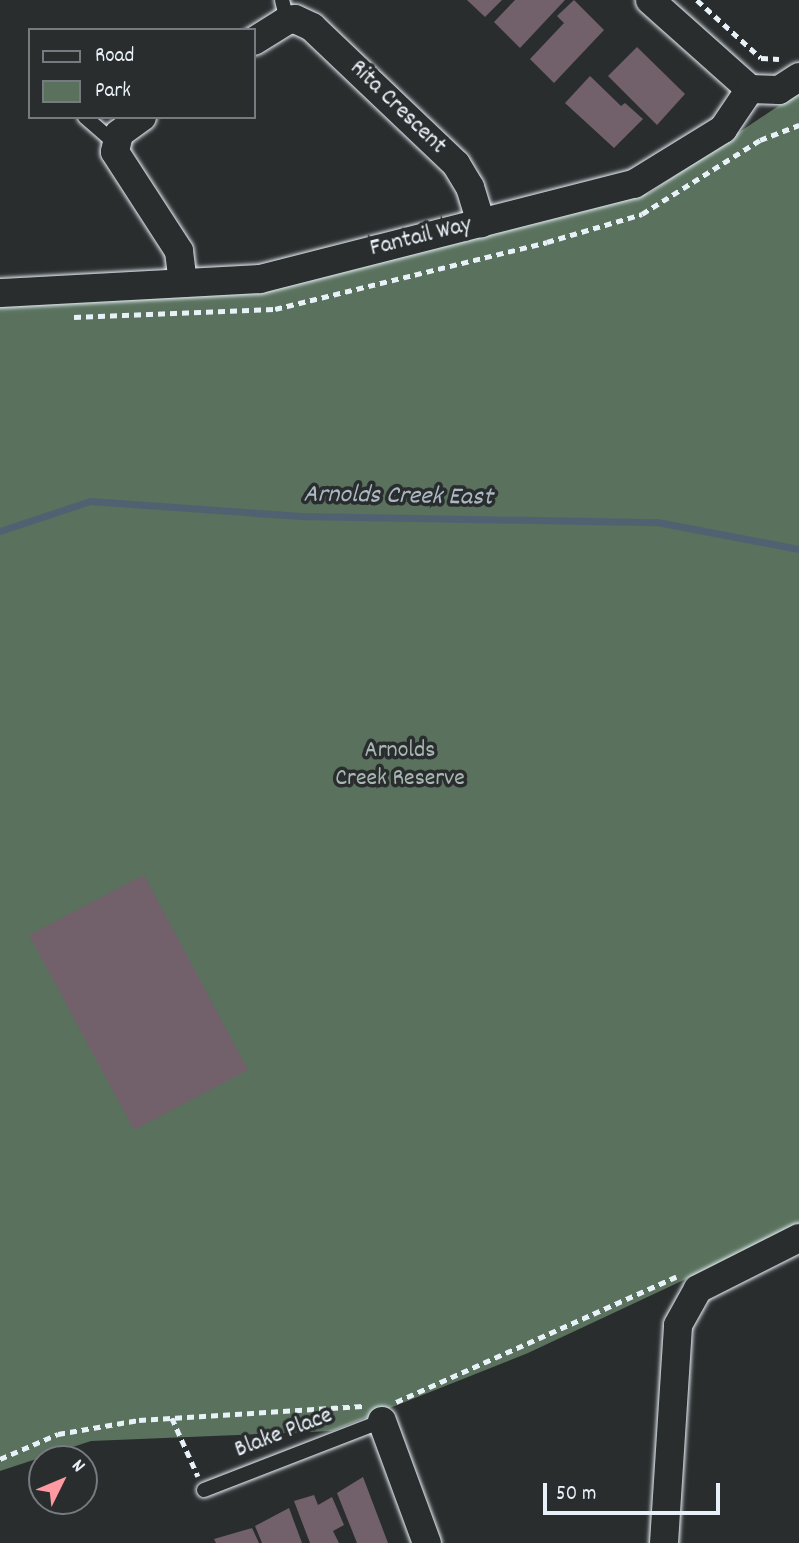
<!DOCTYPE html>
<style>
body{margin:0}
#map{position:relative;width:799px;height:1543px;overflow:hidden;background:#2a2d2e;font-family:Dekko,sans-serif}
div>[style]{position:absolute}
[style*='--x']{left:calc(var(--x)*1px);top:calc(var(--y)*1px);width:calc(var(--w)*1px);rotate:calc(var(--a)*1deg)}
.green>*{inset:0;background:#59715d}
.stream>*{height:7px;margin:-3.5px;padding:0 3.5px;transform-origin:3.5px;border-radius:3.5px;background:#506272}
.building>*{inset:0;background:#72616b}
.path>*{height:4.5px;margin-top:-2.25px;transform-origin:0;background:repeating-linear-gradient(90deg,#e8f1f8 0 7px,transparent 0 12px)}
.roads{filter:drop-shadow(0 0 2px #e8f1f8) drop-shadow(0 0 2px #e8f1f8)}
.lane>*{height:14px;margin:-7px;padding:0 7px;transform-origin:7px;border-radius:7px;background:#2a2d2e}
.street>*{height:28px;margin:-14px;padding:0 14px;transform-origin:14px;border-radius:14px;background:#2a2d2e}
span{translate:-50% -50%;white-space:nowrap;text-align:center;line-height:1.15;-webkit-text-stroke:7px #2a2d2e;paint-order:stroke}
.street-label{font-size:24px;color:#e8f1f8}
.park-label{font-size:24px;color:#a8b7b2}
.water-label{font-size:26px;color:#abb8c2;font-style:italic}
.legend{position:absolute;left:28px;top:28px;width:228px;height:91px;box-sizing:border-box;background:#2a2d2e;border:2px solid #767b7f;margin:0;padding:9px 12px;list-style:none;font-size:21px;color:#e8f1f8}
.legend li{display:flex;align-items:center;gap:14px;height:35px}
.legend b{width:35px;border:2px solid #767b7f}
.north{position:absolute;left:28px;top:1445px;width:70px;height:70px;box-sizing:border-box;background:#2a2d2e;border:2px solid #767b7f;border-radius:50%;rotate:47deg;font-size:19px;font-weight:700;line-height:28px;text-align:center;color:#e8f1f8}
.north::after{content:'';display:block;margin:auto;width:24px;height:32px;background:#ff9aa2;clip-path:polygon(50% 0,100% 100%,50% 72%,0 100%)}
.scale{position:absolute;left:543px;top:1483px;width:177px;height:32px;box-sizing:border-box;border:4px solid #e8f1f8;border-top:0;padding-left:9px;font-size:21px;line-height:24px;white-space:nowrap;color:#e8f1f8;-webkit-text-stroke:5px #2a2d2e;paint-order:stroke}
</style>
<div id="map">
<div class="green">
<i style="clip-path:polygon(799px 92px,799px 1226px,528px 1353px,332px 1431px,91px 1441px,0 1471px,0 305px,261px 291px,649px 193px)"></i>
</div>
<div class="stream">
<i style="--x:0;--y:531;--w:95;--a:-18.4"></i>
<i style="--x:90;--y:501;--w:211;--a:4.1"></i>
<i style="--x:300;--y:516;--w:357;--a:1"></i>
<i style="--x:657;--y:522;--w:145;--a:10.8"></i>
</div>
<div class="building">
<i style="clip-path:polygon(467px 0,502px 0,485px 17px)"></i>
<i style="clip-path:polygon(515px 0,565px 0,520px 48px,494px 22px)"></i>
<i style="clip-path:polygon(574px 0,604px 30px,554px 83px,530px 59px,564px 23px,557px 16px)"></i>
<i style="clip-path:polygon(637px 47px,685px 94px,657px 125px,608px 76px)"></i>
<i style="clip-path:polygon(590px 76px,621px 106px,625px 103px,643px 119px,614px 148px,565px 103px)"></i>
<i style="clip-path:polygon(144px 875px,248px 1070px,134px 1130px,29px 935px)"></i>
<i style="clip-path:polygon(363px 1477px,388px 1543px,357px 1543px,337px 1493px)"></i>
<i style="clip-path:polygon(314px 1495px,318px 1505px,332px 1497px,344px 1525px,333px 1531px,339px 1543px,310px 1543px,294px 1501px)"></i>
<i style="clip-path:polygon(289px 1508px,302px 1543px,262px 1543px,255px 1526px)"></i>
<i style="clip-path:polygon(252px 1528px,259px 1543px,216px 1543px,214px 1539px)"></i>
</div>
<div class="path">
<i style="--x:697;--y:0;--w:86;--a:42.2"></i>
<i style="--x:761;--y:58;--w:18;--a:3"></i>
<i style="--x:74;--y:317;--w:201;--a:-2.3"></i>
<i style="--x:275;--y:309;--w:280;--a:-13.8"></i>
<i style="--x:547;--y:242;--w:99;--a:-16.4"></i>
<i style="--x:642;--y:214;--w:139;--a:-32.1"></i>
<i style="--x:760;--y:140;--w:42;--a:-21"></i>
<i style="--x:396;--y:1402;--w:307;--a:-24.1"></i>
<i style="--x:172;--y:1418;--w:64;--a:65.9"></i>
<i style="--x:0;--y:1459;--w:63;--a:-23.3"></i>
<i style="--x:58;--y:1434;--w:82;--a:-9.8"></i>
<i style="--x:139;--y:1420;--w:224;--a:-3.6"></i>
</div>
<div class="roads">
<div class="lane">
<i style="--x:282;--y:0;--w:21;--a:76"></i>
<i style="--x:85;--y:117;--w:40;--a:41"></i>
<i style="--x:204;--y:1490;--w:191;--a:-21.2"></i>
</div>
<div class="street">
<i style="--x:650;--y:0;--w:134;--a:41.7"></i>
<i style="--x:254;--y:41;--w:39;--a:-32"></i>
<i style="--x:287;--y:20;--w:8;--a:-7"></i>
<i style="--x:295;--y:19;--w:19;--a:25"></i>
<i style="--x:312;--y:27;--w:199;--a:43.6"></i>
<i style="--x:456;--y:164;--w:27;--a:59"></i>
<i style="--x:470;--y:187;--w:38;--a:73"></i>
<i style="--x:142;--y:117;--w:29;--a:144"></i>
<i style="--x:119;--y:134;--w:18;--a:103"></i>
<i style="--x:115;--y:152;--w:118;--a:57.1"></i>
<i style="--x:179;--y:251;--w:32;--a:83"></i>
<i style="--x:0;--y:293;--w:260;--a:-3.1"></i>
<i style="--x:260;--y:279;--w:386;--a:-14.3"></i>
<i style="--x:634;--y:184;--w:105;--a:-31.7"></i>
<i style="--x:723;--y:129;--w:48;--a:-56"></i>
<i style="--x:750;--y:89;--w:29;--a:2"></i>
<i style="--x:779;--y:90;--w:24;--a:-33"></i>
<i style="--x:382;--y:1421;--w:130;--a:69.8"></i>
<i style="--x:664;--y:1543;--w:218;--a:-86.3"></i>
<i style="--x:678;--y:1325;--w:41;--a:-60.9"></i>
<i style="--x:698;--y:1289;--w:113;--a:-26.8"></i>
</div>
</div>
<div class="street-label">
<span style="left:397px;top:108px;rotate:44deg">Rita Crescent</span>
<span style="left:421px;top:238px;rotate:-14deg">Fantail Way</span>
<span style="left:284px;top:1434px;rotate:-21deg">Blake Place</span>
</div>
<div class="park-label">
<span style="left:400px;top:766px">Arnolds<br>Creek Reserve</span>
</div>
<div class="water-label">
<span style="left:398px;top:497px;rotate:1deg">Arnolds Creek East</span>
</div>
<ul class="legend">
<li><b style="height:9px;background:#2a2d2e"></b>Road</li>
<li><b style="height:19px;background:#59715d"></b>Park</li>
</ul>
<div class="north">N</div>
<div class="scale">50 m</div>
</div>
